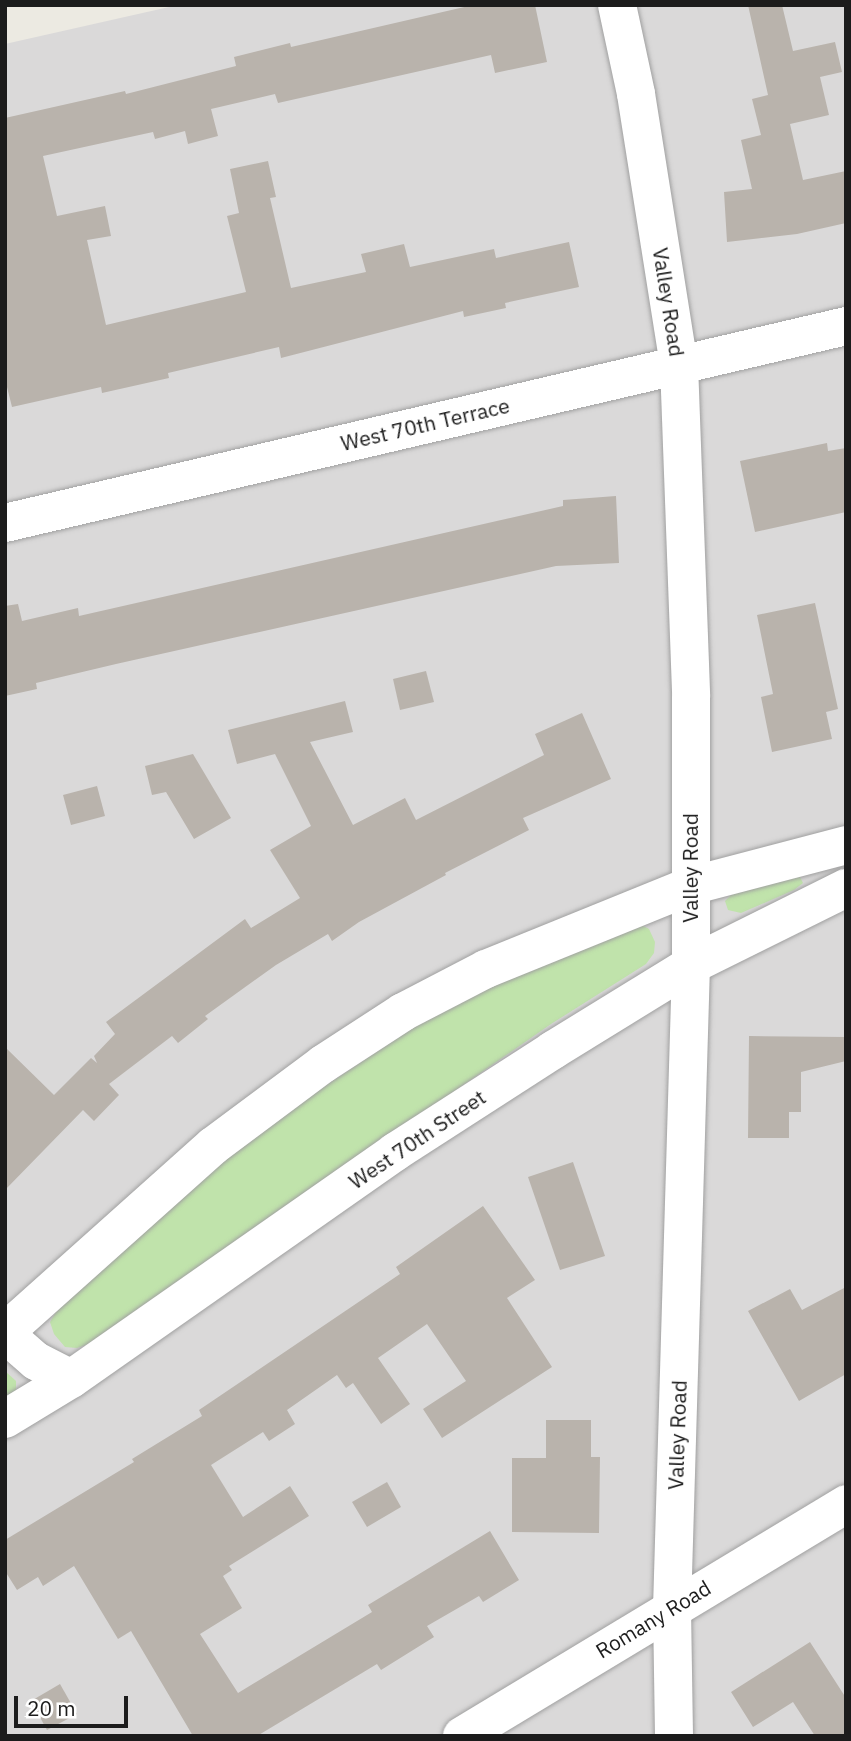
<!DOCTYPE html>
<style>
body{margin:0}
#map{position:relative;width:851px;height:1741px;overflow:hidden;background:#eceae2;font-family:"IBM Plex Sans",sans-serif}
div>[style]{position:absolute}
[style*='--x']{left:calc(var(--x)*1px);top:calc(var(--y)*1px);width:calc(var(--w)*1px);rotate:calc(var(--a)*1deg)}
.residential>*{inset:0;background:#dad9d9}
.grass>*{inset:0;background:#c0e3ab}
.building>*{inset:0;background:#b9b3ac}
.roads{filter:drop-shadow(0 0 2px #a0a0a0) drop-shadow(0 0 2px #a0a0a0)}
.minor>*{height:38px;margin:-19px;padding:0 19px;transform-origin:19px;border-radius:19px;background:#fff}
span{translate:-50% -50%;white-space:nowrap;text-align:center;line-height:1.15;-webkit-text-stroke:5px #fff;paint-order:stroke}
.street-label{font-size:21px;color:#1c1c1c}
.frame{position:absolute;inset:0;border:7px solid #1c1c1c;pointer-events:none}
.scale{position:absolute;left:14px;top:1696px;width:114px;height:32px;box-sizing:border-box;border:4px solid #1c1c1c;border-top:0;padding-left:9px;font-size:21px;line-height:24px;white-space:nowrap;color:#1c1c1c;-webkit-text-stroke:5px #fff;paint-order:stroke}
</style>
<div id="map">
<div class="residential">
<i style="clip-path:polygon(178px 5px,846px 5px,846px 1736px,5px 1736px,5px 44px)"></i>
</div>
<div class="grass">
<i style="clip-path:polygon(799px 875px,803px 883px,794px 890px,741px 913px,728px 910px,725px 901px,734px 892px)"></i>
<i style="clip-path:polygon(640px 924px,649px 929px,655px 942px,654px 953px,646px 964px,551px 1024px,92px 1343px,77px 1348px,65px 1347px,54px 1334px,50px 1322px,56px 1312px,208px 1174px,274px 1120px,420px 1023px,490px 985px)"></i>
<i style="clip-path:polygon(5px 1371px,16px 1381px,16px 1390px,5px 1400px)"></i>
</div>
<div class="building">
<i style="clip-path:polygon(473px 5px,535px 5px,547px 62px,495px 73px,491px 55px,278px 103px,275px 94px,211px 109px,218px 136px,188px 144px,185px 131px,155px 139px,153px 132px,43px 156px,57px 216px,105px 206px,111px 236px,87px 240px,106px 325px,246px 292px,227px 216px,239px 213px,230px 169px,268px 161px,276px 197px,270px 198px,291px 288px,366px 272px,361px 254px,404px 244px,410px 267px,494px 249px,496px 258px,569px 242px,579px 287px,505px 303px,506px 308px,464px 317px,463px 311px,281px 358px,279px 347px,168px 373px,169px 378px,102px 393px,101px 387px,12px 407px,5px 379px,5px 118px,125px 91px,126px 94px,236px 66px,234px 57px,290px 43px,291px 47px)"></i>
<i style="clip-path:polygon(748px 5px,782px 5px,793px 51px,835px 42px,842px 72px,820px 77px,829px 115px,790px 124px,803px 180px,846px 171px,846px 223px,797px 234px,727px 242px,724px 192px,752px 189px,741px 140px,761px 135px,752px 99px,768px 95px)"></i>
<i style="clip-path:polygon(827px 443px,828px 451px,846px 448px,846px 512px,755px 532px,740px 461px)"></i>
<i style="clip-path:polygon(616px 496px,619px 563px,556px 566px,116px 664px,36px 683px,37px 689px,5px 696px,5px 606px,18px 604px,22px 621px,78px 608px,79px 616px,563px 506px,563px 500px)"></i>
<i style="clip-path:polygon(815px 603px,838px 709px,826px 712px,832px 739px,772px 752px,761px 697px,773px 694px,757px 615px)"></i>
<i style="clip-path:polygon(426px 671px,434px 702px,400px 710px,393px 679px)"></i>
<i style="clip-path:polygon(345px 701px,353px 732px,310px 742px,353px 825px,405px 798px,416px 820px,544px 755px,535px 734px,582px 713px,611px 779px,523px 818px,529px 830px,445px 873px,446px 875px,359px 922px,332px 941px,328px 934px,276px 965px,205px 1016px,208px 1019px,178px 1043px,172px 1036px,109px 1084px,119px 1095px,94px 1121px,83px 1110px,5px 1190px,5px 1047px,54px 1095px,91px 1058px,97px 1063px,94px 1056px,115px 1034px,106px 1022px,245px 919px,251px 928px,300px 898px,270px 850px,311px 826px,275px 754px,237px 764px,228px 730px)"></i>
<i style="clip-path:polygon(193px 754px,231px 818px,194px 839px,166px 792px,152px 795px,145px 766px)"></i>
<i style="clip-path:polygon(97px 786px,105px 816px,71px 825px,63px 795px)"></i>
<i style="clip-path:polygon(749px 1036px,846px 1037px,846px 1061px,801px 1072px,801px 1112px,789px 1112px,789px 1138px,748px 1138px)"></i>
<i style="clip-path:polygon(573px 1162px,605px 1256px,560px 1270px,528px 1177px)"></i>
<i style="clip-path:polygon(483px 1206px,535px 1280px,507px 1298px,552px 1367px,442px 1438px,423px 1409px,466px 1381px,427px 1324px,378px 1358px,410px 1404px,381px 1424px,353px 1383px,346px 1388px,337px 1375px,287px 1410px,295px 1424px,269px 1441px,263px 1432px,211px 1465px,243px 1517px,290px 1486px,309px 1516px,229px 1566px,232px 1570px,223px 1576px,242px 1608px,200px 1634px,238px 1693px,372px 1612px,368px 1605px,490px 1531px,519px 1580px,483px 1602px,479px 1596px,427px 1626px,434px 1637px,381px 1670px,377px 1664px,257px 1736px,193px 1736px,131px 1631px,118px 1639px,74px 1566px,43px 1586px,38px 1577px,17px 1590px,5px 1571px,5px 1540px,134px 1462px,132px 1459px,202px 1416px,199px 1410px,400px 1274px,396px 1267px)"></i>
<i style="clip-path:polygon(846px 1287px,846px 1374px,799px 1401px,748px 1311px,790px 1289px,802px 1310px)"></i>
<i style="clip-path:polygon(546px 1420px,591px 1420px,591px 1457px,600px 1457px,599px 1533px,512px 1532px,512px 1458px,546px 1458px)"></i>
<i style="clip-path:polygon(387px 1482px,401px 1507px,367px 1527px,352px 1502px)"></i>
<i style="clip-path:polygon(810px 1642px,846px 1698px,846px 1736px,815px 1736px,793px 1702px,753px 1727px,731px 1692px)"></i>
<i style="clip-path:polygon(60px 1684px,77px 1714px,47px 1730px,31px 1701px)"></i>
</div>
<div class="roads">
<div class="minor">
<i style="--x:617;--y:5;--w:91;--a:77.9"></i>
<i style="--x:636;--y:94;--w:273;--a:81"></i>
<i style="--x:679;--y:364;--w:333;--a:87.9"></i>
<i style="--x:691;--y:697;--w:268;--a:90"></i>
<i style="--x:691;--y:965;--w:643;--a:91.69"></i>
<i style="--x:672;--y:1608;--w:128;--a:89.1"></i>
<i style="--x:5;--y:523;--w:864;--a:-13.18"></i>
<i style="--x:5;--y:1332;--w:279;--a:-41.8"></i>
<i style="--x:213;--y:1146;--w:137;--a:-36.7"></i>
<i style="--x:323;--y:1064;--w:95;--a:-33"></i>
<i style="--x:403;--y:1012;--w:93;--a:-27.4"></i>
<i style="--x:486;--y:969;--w:220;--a:-22.1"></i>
<i style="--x:690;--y:886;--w:161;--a:-14.7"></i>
<i style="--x:5;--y:1334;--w:41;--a:41.1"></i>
<i style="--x:36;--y:1361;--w:39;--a:27"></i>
<i style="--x:5;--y:1419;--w:77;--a:-31.2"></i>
<i style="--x:71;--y:1379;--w:396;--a:-35"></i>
<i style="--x:395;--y:1152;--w:188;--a:-32.8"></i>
<i style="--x:553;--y:1050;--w:162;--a:-31.6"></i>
<i style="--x:691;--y:965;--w:173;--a:-26.4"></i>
<i style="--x:462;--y:1736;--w:449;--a:-31.1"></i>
</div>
</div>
<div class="street-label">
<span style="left:669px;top:302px;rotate:81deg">Valley Road</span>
<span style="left:425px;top:424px;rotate:-13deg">West 70th Terrace</span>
<span style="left:690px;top:868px;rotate:-90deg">Valley Road</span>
<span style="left:417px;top:1139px;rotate:-34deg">West 70th Street</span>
<span style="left:677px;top:1435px;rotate:-88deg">Valley Road</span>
<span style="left:653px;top:1619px;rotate:-31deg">Romany Road</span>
</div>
<div class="frame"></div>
<div class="scale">20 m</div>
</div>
